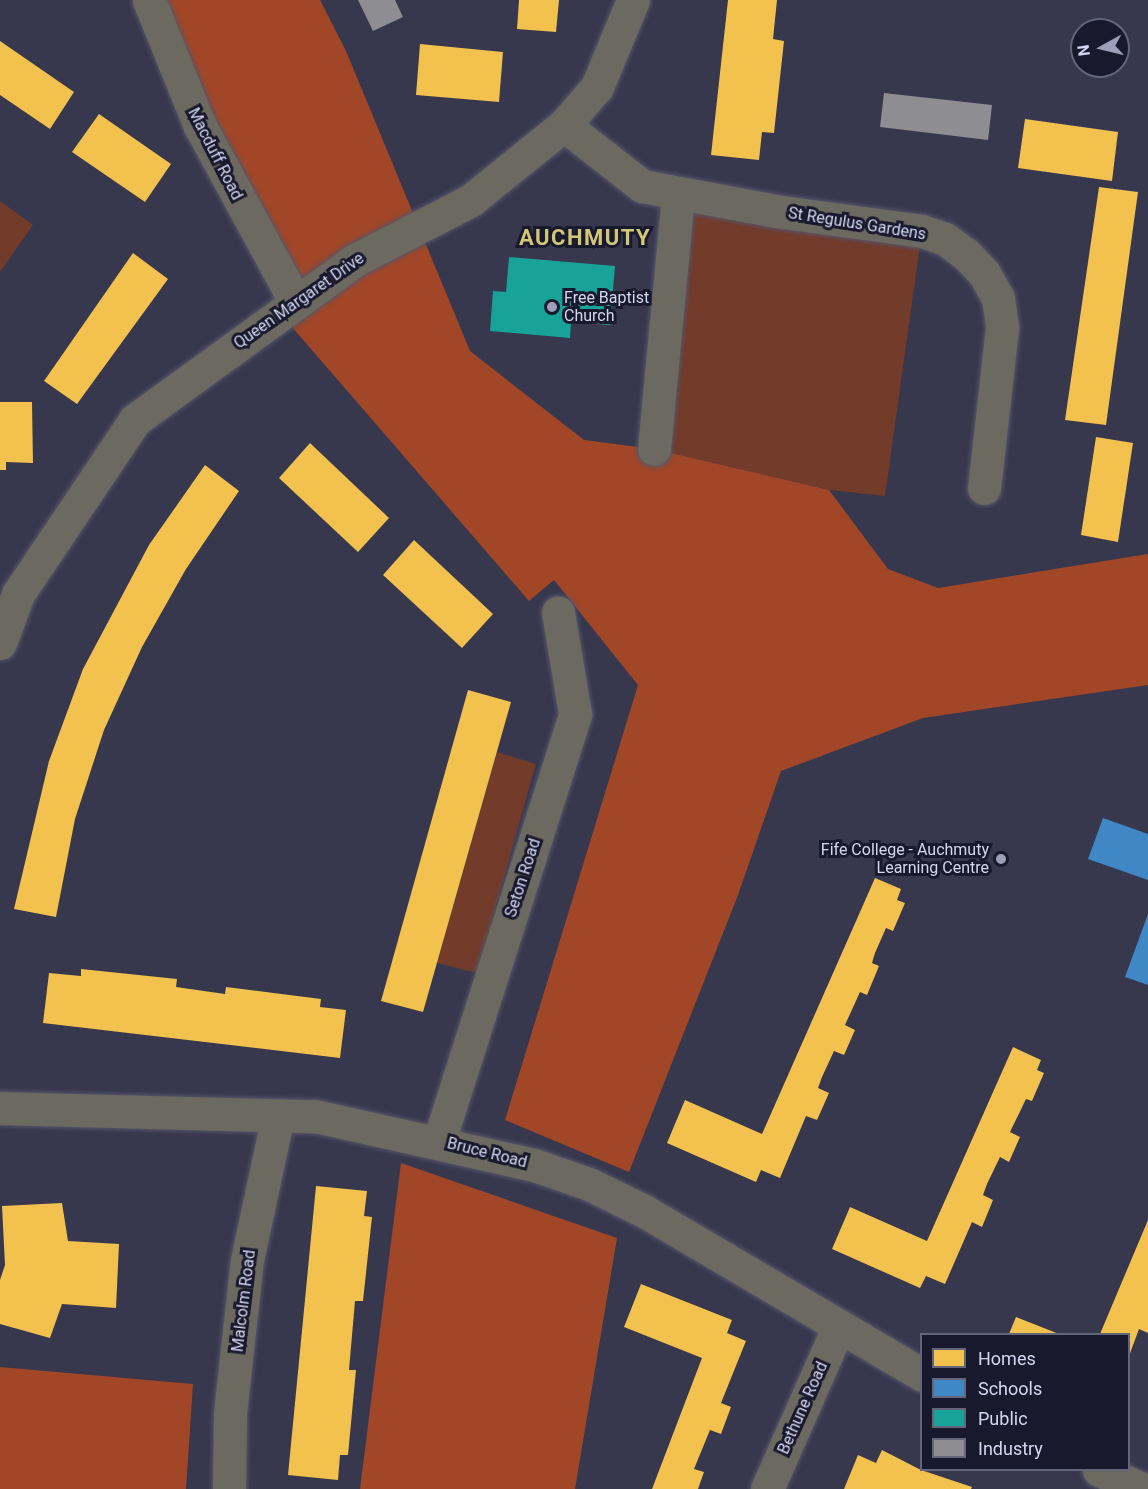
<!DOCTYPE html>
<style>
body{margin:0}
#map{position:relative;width:1148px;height:1489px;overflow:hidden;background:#37374e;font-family:Roboto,sans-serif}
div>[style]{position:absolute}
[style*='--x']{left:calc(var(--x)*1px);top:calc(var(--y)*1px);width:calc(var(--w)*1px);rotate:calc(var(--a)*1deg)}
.green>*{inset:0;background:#733b2a}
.forest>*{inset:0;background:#a14728}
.homes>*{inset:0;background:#f2c14e}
.schools>*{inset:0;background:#3f88c5}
.public>*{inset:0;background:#17a398}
.industry>*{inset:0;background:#8d8d92}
.roads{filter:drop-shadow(0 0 2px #55556a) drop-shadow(0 0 2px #55556a)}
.minor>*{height:33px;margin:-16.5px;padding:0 16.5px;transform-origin:16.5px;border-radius:16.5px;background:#6c6a60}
.dots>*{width:16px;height:16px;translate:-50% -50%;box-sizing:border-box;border:3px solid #18192c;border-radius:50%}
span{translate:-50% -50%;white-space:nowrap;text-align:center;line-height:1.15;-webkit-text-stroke:6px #18192c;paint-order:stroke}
.street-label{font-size:16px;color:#d4d7f2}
.poi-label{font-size:16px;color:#d4d7f2}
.left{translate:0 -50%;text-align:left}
.right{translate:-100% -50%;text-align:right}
.district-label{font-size:22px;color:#d2c678;font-weight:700;letter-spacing:1.5px}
.legend{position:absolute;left:920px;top:1333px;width:210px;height:138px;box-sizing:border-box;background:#18192c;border:2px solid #63657b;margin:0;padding:8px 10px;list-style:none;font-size:18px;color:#d4d7f2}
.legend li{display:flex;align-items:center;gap:12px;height:30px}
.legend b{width:30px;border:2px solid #63657b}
.north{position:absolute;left:1070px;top:18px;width:60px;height:60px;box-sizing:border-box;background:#18192c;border:2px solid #63657b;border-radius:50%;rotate:262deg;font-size:16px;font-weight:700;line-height:24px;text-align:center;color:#d4d7f2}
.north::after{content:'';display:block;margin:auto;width:21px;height:27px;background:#9d9fb9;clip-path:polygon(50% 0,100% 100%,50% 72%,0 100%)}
</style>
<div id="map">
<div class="green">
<i style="clip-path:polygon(678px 195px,922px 231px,885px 496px,829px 490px,654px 449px)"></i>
<i style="clip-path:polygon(0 201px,33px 225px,0 272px)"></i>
<i style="clip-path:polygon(497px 752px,536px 764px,477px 973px,437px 963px)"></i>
</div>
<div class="forest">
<i style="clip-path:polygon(151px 0,320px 0,346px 51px,470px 351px,584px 440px,654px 449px,829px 490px,888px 569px,938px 588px,1148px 554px,1148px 685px,923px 718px,781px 771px,738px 895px,629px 1172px,505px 1120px,638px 685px,554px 580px,529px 601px,279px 312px,294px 301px)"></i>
<i style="clip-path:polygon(401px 1163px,617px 1238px,575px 1489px,360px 1489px)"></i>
<i style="clip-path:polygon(0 1367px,193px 1384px,186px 1489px,0 1489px)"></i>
</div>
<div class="homes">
<i style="clip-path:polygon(519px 0,559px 0,556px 32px,517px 29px)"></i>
<i style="clip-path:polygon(728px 0,777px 0,773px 39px,784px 41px,774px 133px,762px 132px,759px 160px,711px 155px)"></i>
<i style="clip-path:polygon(0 41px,74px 92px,50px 129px,0 95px)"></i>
<i style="clip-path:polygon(420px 44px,503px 52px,499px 102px,416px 95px)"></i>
<i style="clip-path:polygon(99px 114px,171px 164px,145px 202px,72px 152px)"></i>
<i style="clip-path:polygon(1025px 119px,1118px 132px,1112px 181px,1018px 168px)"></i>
<i style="clip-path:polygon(1099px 187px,1138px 192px,1106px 425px,1065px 420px)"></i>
<i style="clip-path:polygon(133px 253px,168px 279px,77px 404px,44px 381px)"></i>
<i style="clip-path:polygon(0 402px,32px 402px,33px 463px,6px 462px,6px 470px,0 470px)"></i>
<i style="clip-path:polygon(1096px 437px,1133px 443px,1118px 542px,1081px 535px)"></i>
<i style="clip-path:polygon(310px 443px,389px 518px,358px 552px,279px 478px)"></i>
<i style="clip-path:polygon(205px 465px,239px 491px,186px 569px,142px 647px,104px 730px,75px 819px,56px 917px,14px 909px,49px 761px,83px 669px,149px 545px)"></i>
<i style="clip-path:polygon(414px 540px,493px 614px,462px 648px,383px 575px)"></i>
<i style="clip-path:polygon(468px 690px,511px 702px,423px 1012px,381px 1001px)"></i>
<i style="clip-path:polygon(875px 878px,901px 889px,897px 900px,905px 903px,893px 931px,886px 928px,875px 953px,872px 963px,879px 966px,867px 995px,860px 992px,845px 1025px,855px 1030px,844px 1055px,834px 1051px,822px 1077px,818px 1088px,829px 1093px,817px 1120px,806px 1116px,780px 1178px,761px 1170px,756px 1182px,667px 1143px,685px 1100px,762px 1134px)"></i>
<i style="clip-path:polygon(81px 969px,177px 979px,176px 987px,225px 994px,226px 987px,321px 999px,320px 1007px,346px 1010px,340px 1058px,43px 1023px,49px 973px,81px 976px)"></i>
<i style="clip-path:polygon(1013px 1047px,1041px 1060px,1037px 1070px,1044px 1073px,1032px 1101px,1026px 1099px,1010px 1132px,1020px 1137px,1009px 1162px,1000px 1157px,987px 1184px,983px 1195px,993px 1200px,982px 1227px,972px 1222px,945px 1284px,926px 1276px,920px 1288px,832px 1249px,850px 1207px,927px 1241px)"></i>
<i style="clip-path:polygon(316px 1186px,367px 1191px,364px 1216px,372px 1217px,363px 1301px,355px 1301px,349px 1370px,356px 1370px,348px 1455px,340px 1455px,338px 1480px,288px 1475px)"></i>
<i style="clip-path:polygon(62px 1203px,68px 1241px,119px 1244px,116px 1308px,62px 1304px,50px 1338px,0 1324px,0 1280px,5px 1265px,2px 1206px)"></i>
<i style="clip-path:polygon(1148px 1220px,1148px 1333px,1139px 1329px,1129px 1356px,1128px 1334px,1100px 1334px)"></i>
<i style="clip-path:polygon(641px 1284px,732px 1320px,727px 1333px,746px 1341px,721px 1403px,731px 1407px,721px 1434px,710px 1430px,694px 1469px,704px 1472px,698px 1489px,652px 1489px,702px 1358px,624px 1327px)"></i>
<i style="clip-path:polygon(1016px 1317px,1059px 1334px,1009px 1334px)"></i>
<i style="clip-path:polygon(882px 1450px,921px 1470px,972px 1487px,971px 1489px,844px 1489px,858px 1455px,876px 1463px)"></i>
</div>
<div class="schools">
<i style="clip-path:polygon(1103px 818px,1148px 834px,1148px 880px,1088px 859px)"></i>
<i style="clip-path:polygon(1148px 914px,1148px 985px,1125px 977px)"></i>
</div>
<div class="public">
<i style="clip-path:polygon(509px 257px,615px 266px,610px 325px,571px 322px,570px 338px,490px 331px,493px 291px,506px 292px)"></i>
</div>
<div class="industry">
<i style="clip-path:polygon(358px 0,395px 0,403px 17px,373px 31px)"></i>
<i style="clip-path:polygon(884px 93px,992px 105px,988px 140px,880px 127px)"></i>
</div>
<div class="roads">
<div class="minor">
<i style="--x:149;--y:0;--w:136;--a:68"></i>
<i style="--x:200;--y:126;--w:199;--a:61.5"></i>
<i style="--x:564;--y:125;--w:99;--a:38"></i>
<i style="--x:642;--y:186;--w:135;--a:10.6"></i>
<i style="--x:775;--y:211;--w:148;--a:7.7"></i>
<i style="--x:922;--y:231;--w:24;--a:19"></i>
<i style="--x:945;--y:239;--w:26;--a:36"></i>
<i style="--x:966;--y:254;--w:26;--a:47"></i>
<i style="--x:984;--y:273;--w:29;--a:61"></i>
<i style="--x:998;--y:298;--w:30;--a:82"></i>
<i style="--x:1002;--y:328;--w:161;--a:96.4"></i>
<i style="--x:654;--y:449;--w:255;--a:-84.6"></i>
<i style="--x:0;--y:643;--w:52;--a:-69.8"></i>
<i style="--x:18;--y:594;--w:210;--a:-56.1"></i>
<i style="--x:135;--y:420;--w:272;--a:-36"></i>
<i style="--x:355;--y:260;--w:131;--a:-27.3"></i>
<i style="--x:471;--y:200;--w:119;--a:-38.9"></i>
<i style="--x:564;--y:125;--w:50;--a:-49"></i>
<i style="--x:597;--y:87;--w:94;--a:-67.5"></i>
<i style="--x:0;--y:1108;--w:315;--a:1.5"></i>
<i style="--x:315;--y:1116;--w:224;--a:12.6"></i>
<i style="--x:534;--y:1165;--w:58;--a:19.1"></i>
<i style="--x:589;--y:1184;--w:61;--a:26.1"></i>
<i style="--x:644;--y:1211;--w:323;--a:30.5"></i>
<i style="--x:439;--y:1141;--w:448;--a:-72.3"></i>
<i style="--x:575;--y:714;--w:103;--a:-99.5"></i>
<i style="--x:1099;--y:1470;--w:47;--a:23.8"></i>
<i style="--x:229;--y:1489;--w:76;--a:-89.2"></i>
<i style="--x:230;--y:1413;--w:154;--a:-83.7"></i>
<i style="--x:247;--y:1260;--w:148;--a:-77.9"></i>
<i style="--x:767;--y:1489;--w:178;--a:-66.2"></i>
</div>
</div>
<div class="dots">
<i style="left:552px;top:307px;background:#9d9fb9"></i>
<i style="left:1001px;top:859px;background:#9d9fb9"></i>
</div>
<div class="street-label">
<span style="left:215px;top:154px;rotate:63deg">Macduff Road</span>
<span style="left:857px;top:224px;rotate:9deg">St Regulus Gardens</span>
<span style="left:299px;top:301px;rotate:-35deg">Queen Margaret Drive</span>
<span style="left:523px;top:878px;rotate:-72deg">Seton Road</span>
<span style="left:487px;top:1153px;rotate:14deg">Bruce Road</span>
<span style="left:244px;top:1301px;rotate:-83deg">Malcolm Road</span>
<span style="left:803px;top:1408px;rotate:-66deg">Bethune Road</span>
</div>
<div class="poi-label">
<span class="left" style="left:564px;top:307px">Free Baptist<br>Church</span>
<span class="right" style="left:989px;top:859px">Fife College - Auchmuty<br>Learning Centre</span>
</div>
<div class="district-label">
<span style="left:585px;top:238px">AUCHMUTY</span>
</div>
<ul class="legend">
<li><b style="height:16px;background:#f2c14e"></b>Homes</li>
<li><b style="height:16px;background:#3f88c5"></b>Schools</li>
<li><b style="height:16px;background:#17a398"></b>Public</li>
<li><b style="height:16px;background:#8d8d92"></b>Industry</li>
</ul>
<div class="north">N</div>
</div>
